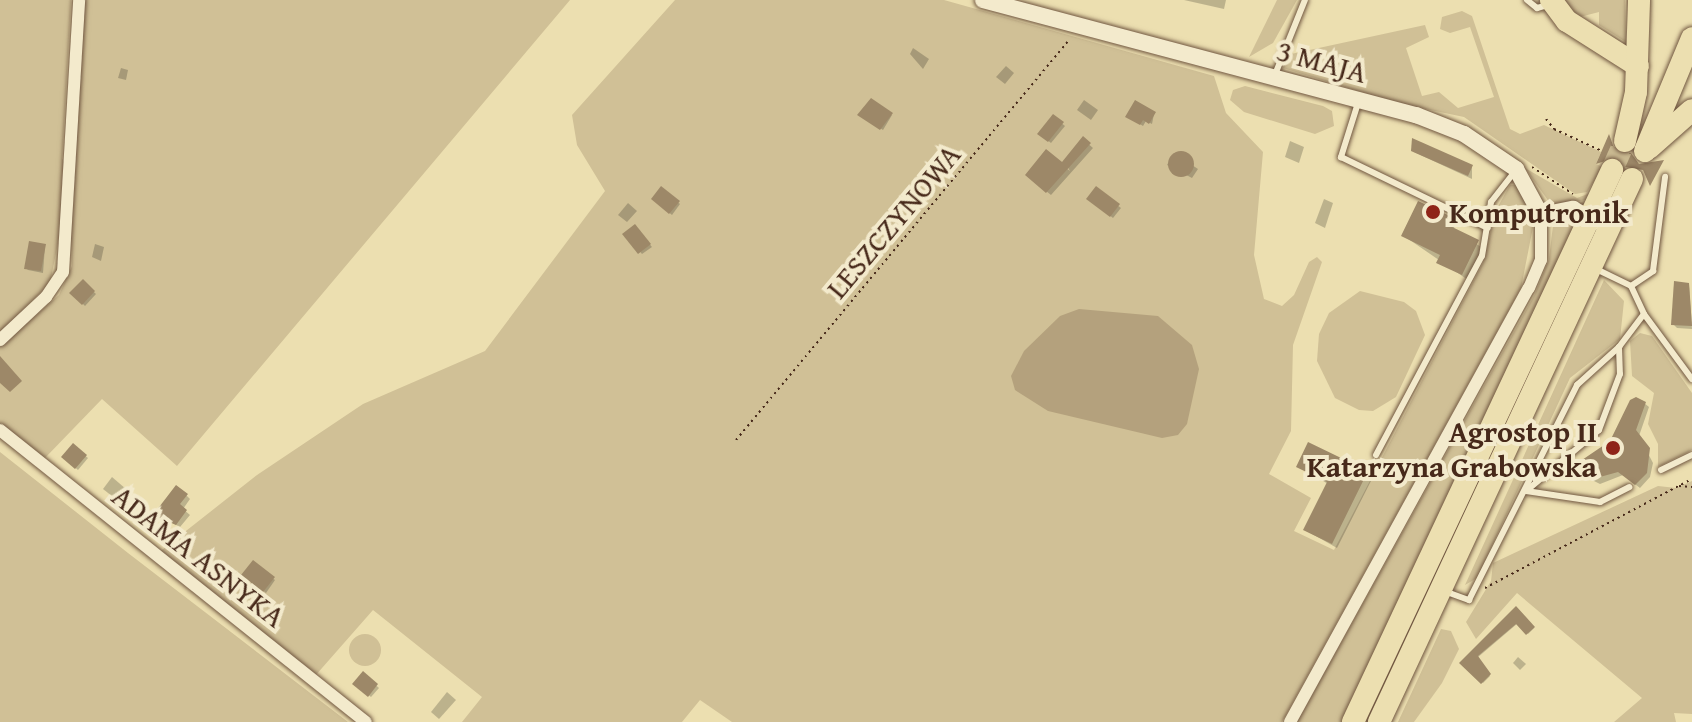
<!DOCTYPE html>
<style>
body{margin:0}
#map{position:relative;width:1692px;height:722px;overflow:hidden;background:#ecdfb0;font-family:"Gentium Book Plus",serif}
div>[style]{position:absolute}
[style*='--x']{left:calc(var(--x)*1px);top:calc(var(--y)*1px);width:calc(var(--w)*1px);rotate:calc(var(--a)*1deg)}
.green>*{inset:0;background:#d0c096}
.round{border-radius:50%}
.water>*{inset:0;background:#b4a17d}
.shadow>*{inset:0;background:#0003}
.building>*{inset:0;background:#9d8868}
.highway-tunnel>*{height:22px;margin-top:-11px;transform-origin:0;background:repeating-linear-gradient(90deg,#cbbb92 0 22px,transparent 0 33px)}
.path>*{height:2px;margin-top:-1px;transform-origin:0;background:repeating-linear-gradient(90deg,#47291a 0 2px,transparent 0 6px)}
.roads{filter:drop-shadow(0 0 2px #705640) drop-shadow(0 0 2px #705640)}
.lane>*{height:6px;margin:-3px;padding:0 3px;transform-origin:3px;border-radius:3px;background:#f3eacc}
.street>*{height:12px;margin:-6px;padding:0 6px;transform-origin:6px;border-radius:6px;background:#f3eacc}
.secondary>*{height:16px;margin:-8px;padding:0 8px;transform-origin:8px;border-radius:8px;background:#f3eacc}
.highway>*{height:22px;margin:-11px;padding:0 11px;transform-origin:11px;border-radius:11px;background:#ecdfb0}
.dots>*{width:22px;height:22px;translate:-50% -50%;box-sizing:border-box;border:4px solid #f3eacc;border-radius:50%}
span{translate:-50% -50%;white-space:nowrap;text-align:center;line-height:1.15;-webkit-text-stroke:8px #f3eacc;paint-order:stroke}
.street-label{font-size:30px;color:#47291a}
.poi-label{font-size:30px;color:#47291a;font-weight:700}
.left{translate:0 -50%;text-align:left}
.right{translate:-100% -50%;text-align:right}
</style>
<div id="map">
<div class="green">
<i style="clip-path:polygon(0 0,71px 0,62px 159px,73px 167px,85px 0,570px 0,177px 466px,102px 399px,44px 459px,0 424px,0 347px,59px 295px,72px 266px,71px 240px,59px 238px,50px 283px,0 332px)"></i>
<i style="clip-path:polygon(675px 0,944px 0,1214px 76px,1226px 113px,1263px 152px,1254px 255px,1264px 299px,1282px 306px,1294px 295px,1309px 262px,1317px 257px,1322px 262px,1293px 345px,1291px 431px,1269px 474px,1311px 498px,1294px 531px,1334px 550px,1483px 263px,1496px 210px,1510px 185px,1517px 185px,1530px 203px,1534px 222px,1521px 288px,1282px 722px,732px 722px,700px 700px,682px 722px,462px 722px,482px 697px,373px 610px,315px 676px,158px 553px,257px 475px,363px 404px,485px 351px,605px 191px,577px 145px,572px 115px)"></i>
<i style="clip-path:polygon(1277px 0,1297px 0,1273px 43px,1249px 57px)"></i>
<i style="clip-path:polygon(1564px 0,1625px 0,1626px 42px,1599px 25px,1599px 12px,1576px 18px)"></i>
<i style="clip-path:polygon(1462px 11px,1472px 16px,1510px 129px,1520px 134px,1544px 125px,1601px 152px,1596px 164px,1603px 167px,1587px 192px,1575px 194px,1464px 117px,1397px 103px,1283px 68px,1291px 54px,1425px 25px,1429px 37px,1406px 48px,1422px 96px,1439px 92px,1458px 108px,1494px 97px,1470px 27px,1450px 33px,1440px 29px,1442px 17px)"></i>
<i style="clip-path:polygon(1245px 86px,1323px 106px,1332px 111px,1334px 126px,1315px 134px,1244px 112px,1230px 100px,1233px 90px)"></i>
<i style="clip-path:polygon(1525px 168px,1577px 198px,1593px 192px,1591px 199px,1552px 206px)"></i>
<i style="clip-path:polygon(1571px 215px,1580px 222px,1348px 722px,1297px 722px,1535px 294px,1549px 259px,1554px 217px)"></i>
<i style="clip-path:polygon(1604px 280px,1624px 301px,1620px 339px,1570px 378px,1477px 578px,1465px 585px)"></i>
<i style="clip-path:polygon(1360px 291px,1404px 302px,1416px 311px,1425px 335px,1396px 397px,1373px 411px,1359px 410px,1335px 398px,1317px 361px,1319px 334px,1329px 313px)"></i>
<i style="clip-path:polygon(1640px 333px,1652px 336px,1692px 393px,1692px 450px,1658px 467px,1658px 444px,1648px 424px,1654px 393px,1632px 376px,1630px 341px)"></i>
<i style="clip-path:polygon(0 452px,128px 553px,348px 722px,0 722px)"></i>
<i style="clip-path:polygon(1692px 481px,1692px 714px,1674px 713px,1676px 722px,1614px 722px,1642px 698px,1517px 593px,1476px 639px,1466px 622px,1491px 581px,1493px 563px,1658px 486px,1676px 488px)"></i>
<i style="clip-path:polygon(1441px 629px,1451px 631px,1459px 649px,1442px 683px,1414px 722px,1398px 722px)"></i>
<i class="round" style="left:349px;top:634px;width:32px;height:32px"></i>
</div>
<div class="water">
<i style="clip-path:polygon(1079px 309px,1158px 316px,1192px 345px,1199px 369px,1187px 424px,1178px 435px,1162px 438px,1048px 411px,1015px 390px,1011px 376px,1024px 351px,1060px 316px)"></i>
</div>
<div class="shadow">
<i style="clip-path:polygon(1184px 0,1226px 0,1224px 9px)"></i>
<i style="clip-path:polygon(913px 48px,929px 59px,923px 69px,910px 54px)"></i>
<i style="clip-path:polygon(1006px 66px,1014px 73px,1005px 84px,996px 77px)"></i>
<i style="clip-path:polygon(121px 68px,128px 70px,126px 80px,118px 78px)"></i>
<i style="clip-path:polygon(1084px 100px,1098px 110px,1091px 120px,1077px 110px)"></i>
<i style="clip-path:polygon(1154px 114px,1152px 124px,1146px 121px,1143px 126px,1130px 118px)"></i>
<i style="clip-path:polygon(892px 115px,883px 130px,862px 117px)"></i>
<i style="clip-path:polygon(1054px 117px,1065px 126px,1051px 143px,1040px 134px)"></i>
<i style="clip-path:polygon(1083px 139px,1093px 148px,1051px 195px,1031px 179px,1046px 152px,1070px 171px,1064px 161px)"></i>
<i style="clip-path:polygon(1413px 140px,1472px 166px,1472px 179px,1414px 152px)"></i>
<i style="clip-path:polygon(1290px 141px,1304px 147px,1299px 163px,1285px 157px)"></i>
<i style="clip-path:polygon(1174px 153px,1198px 169px,1192px 178px,1167px 165px)"></i>
<i style="clip-path:polygon(661px 189px,680px 204px,672px 215px,653px 199px)"></i>
<i style="clip-path:polygon(1096px 189px,1121px 208px,1113px 218px,1089px 199px)"></i>
<i style="clip-path:polygon(1324px 199px,1333px 203px,1325px 228px,1315px 223px)"></i>
<i style="clip-path:polygon(628px 203px,637px 211px,627px 222px,618px 215px)"></i>
<i style="clip-path:polygon(1451px 219px,1456px 224px,1453px 230px,1483px 248px,1468px 280px,1404px 236px)"></i>
<i style="clip-path:polygon(635px 227px,652px 247px,642px 254px,625px 234px)"></i>
<i style="clip-path:polygon(95px 244px,104px 247px,101px 261px,92px 257px)"></i>
<i style="clip-path:polygon(45px 246px,43px 273px,28px 270px,26px 268px)"></i>
<i style="clip-path:polygon(83px 282px,96px 294px,85px 306px,72px 293px)"></i>
<i style="clip-path:polygon(1689px 284px,1692px 329px,1677px 328px,1673px 324px)"></i>
<i style="clip-path:polygon(1644px 403px,1649px 407px,1639px 436px,1653px 463px,1650px 477px,1640px 488px,1623px 475px,1600px 484px,1590px 479px)"></i>
<i style="clip-path:polygon(73px 446px,88px 458px,78px 470px,63px 457px)"></i>
<i style="clip-path:polygon(1299px 466px,1367px 473px,1372px 479px,1337px 548px,1305px 530px,1328px 484px)"></i>
<i style="clip-path:polygon(112px 477px,126px 489px,117px 500px,103px 489px)"></i>
<i style="clip-path:polygon(186px 495px,190px 499px,183px 509px,190px 515px,180px 527px,156px 514px)"></i>
<i style="clip-path:polygon(253px 563px,275px 580px,266px 593px,244px 575px)"></i>
<i style="clip-path:polygon(1516px 609px,1534px 628px,1528px 634px,1518px 623px,1477px 658px,1490px 676px,1483px 683px,1462px 663px)"></i>
<i style="clip-path:polygon(1518px 657px,1526px 664px,1520px 670px,1513px 663px)"></i>
<i style="clip-path:polygon(363px 674px,379px 688px,371px 697px,355px 684px)"></i>
<i style="clip-path:polygon(447px 692px,456px 700px,439px 719px,431px 712px)"></i>
</div>
<div class="building">
<i style="clip-path:polygon(871px 98px,893px 113px,880px 130px,857px 115px)"></i>
<i style="clip-path:polygon(1135px 100px,1156px 112px,1149px 124px,1143px 120px,1140px 125px,1125px 117px)"></i>
<i style="clip-path:polygon(1053px 114px,1064px 122px,1048px 142px,1037px 134px)"></i>
<i style="clip-path:polygon(1609px 134px,1615px 151px,1631px 153px,1639px 164px,1664px 160px,1650px 186px,1643px 170px,1625px 167px,1617px 157px,1596px 164px)"></i>
<i style="clip-path:polygon(1083px 136px,1091px 143px,1046px 193px,1025px 175px,1046px 149px,1067px 166px,1062px 162px)"></i>
<i style="clip-path:polygon(1412px 138px,1473px 165px,1468px 176px,1411px 151px)"></i>
<i class="round" style="left:1168px;top:151px;width:26px;height:26px"></i>
<i style="clip-path:polygon(661px 186px,680px 201px,669px 214px,651px 199px)"></i>
<i style="clip-path:polygon(1096px 186px,1120px 204px,1110px 217px,1086px 199px)"></i>
<i style="clip-path:polygon(1418px 201px,1452px 217px,1448px 225px,1479px 240px,1462px 275px,1436px 263px,1440px 255px,1401px 236px)"></i>
<i style="clip-path:polygon(635px 224px,651px 244px,638px 254px,622px 234px)"></i>
<i style="clip-path:polygon(29px 241px,46px 244px,41px 271px,24px 269px)"></i>
<i style="clip-path:polygon(83px 279px,95px 291px,82px 305px,69px 293px)"></i>
<i style="clip-path:polygon(1674px 281px,1689px 283px,1692px 326px,1671px 325px)"></i>
<i style="clip-path:polygon(0 356px,22px 381px,10px 392px,0 383px)"></i>
<i style="clip-path:polygon(1636px 397px,1646px 402px,1636px 430px,1650px 448px,1647px 473px,1635px 485px,1618px 472px,1589px 480px,1581px 469px,1582px 460px,1610px 441px,1630px 400px)"></i>
<i style="clip-path:polygon(1308px 442px,1368px 471px,1332px 544px,1303px 530px,1327px 482px,1296px 467px)"></i>
<i style="clip-path:polygon(73px 443px,87px 455px,75px 469px,61px 457px)"></i>
<i style="clip-path:polygon(176px 485px,188px 494px,180px 504px,187px 510px,176px 525px,153px 515px)"></i>
<i style="clip-path:polygon(253px 560px,275px 577px,263px 592px,241px 575px)"></i>
<i style="clip-path:polygon(1516px 606px,1535px 627px,1526px 635px,1516px 624px,1478px 656px,1491px 674px,1481px 684px,1459px 663px)"></i>
<i style="clip-path:polygon(363px 671px,378px 684px,368px 697px,352px 684px)"></i>
</div>
<div class="highway-tunnel">
<i style="--x:1612;--y:170;--w:32;--a:-66"></i>
</div>
<div class="path">
<i style="--x:1546;--y:119;--w:13;--a:51"></i>
<i style="--x:1554;--y:129;--w:53;--a:24.6"></i>
<i style="--x:1532;--y:167;--w:49;--a:33.4"></i>
<i style="--x:736;--y:440;--w:520;--a:-50.22"></i>
<i style="--x:1679;--y:486;--w:13;--a:4"></i>
<i style="--x:1485;--y:588;--w:234;--a:-27.8"></i>
</div>
<div class="roads">
<div class="lane">
<i style="--x:1527;--y:0;--w:13;--a:39"></i>
<i style="--x:1537;--y:8;--w:11;--a:-15"></i>
<i style="--x:1274;--y:77;--w:83;--a:-68.1"></i>
<i style="--x:1358;--y:103;--w:57;--a:107.5"></i>
<i style="--x:1341;--y:157;--w:163;--a:25.8"></i>
<i style="--x:1594;--y:268;--w:41;--a:25.9"></i>
<i style="--x:1631;--y:286;--w:31;--a:65"></i>
<i style="--x:1644;--y:314;--w:81;--a:53.6"></i>
<i style="--x:1631;--y:286;--w:27;--a:-34"></i>
<i style="--x:1653;--y:271;--w:95;--a:-82.7"></i>
<i style="--x:1619;--y:347;--w:27;--a:88"></i>
<i style="--x:1620;--y:374;--w:60;--a:110.6"></i>
<i style="--x:1599;--y:430;--w:95;--a:140.1"></i>
<i style="--x:1526;--y:491;--w:75;--a:8.5"></i>
<i style="--x:1600;--y:502;--w:33;--a:-27"></i>
<i style="--x:1376;--y:455;--w:225;--a:-62"></i>
<i style="--x:1482;--y:256;--w:55;--a:-80.5"></i>
<i style="--x:1491;--y:202;--w:39;--a:-52"></i>
<i style="--x:1661;--y:470;--w:34;--a:-26"></i>
<i style="--x:1444;--y:591;--w:27;--a:20"></i>
<i style="--x:1469;--y:600;--w:241;--a:-63.3"></i>
<i style="--x:1577;--y:385;--w:57;--a:-42.1"></i>
<i style="--x:1619;--y:347;--w:41;--a:-52.9"></i>
</div>
<div class="street">
<i style="--x:0;--y:340;--w:63;--a:-43.1"></i>
<i style="--x:46;--y:297;--w:30;--a:-56"></i>
<i style="--x:63;--y:272;--w:272;--a:-86.6"></i>
<i style="--x:0;--y:430;--w:468;--a:38.6"></i>
<i style="--x:1290;--y:722;--w:495;--a:-61.2"></i>
<i style="--x:1529;--y:288;--w:30;--a:-67"></i>
<i style="--x:1541;--y:260;--w:45;--a:-90"></i>
</div>
<div class="secondary">
<i style="--x:983;--y:0;--w:448;--a:14.9"></i>
<i style="--x:1416;--y:115;--w:52;--a:21.6"></i>
<i style="--x:1464;--y:134;--w:63;--a:33.9"></i>
<i style="--x:1516;--y:169;--w:52;--a:61.5"></i>
<i style="--x:1541;--y:215;--w:33;--a:-11"></i>
<i style="--x:1573;--y:209;--w:26;--a:29"></i>
</div>
<div class="highway">
<i style="--x:1551;--y:0;--w:26;--a:53"></i>
<i style="--x:1567;--y:21;--w:84;--a:32.4"></i>
<i style="--x:1625;--y:141;--w:50;--a:-77.3"></i>
<i style="--x:1636;--y:92;--w:92;--a:-88.1"></i>
<i style="--x:1649;--y:148;--w:57;--a:-41.5"></i>
<i style="--x:1645;--y:151;--w:122;--a:-67.4"></i>
<i style="--x:1353;--y:722;--w:610;--a:-64.86"></i>
<i style="--x:1379;--y:722;--w:599;--a:-65.02"></i>
</div>
</div>
<div class="dots">
<i style="left:1433px;top:212px;background:#8f2418"></i>
<i style="left:1613px;top:448px;background:#8f2418"></i>
</div>
<div class="street-label">
<span style="left:1322px;top:61px;rotate:15deg">3 MAJA</span>
<span style="left:893px;top:221px;rotate:-50deg">LESZCZYNOWA</span>
<span style="left:199px;top:556px;rotate:38deg">ADAMA ASNYKA</span>
</div>
<div class="poi-label">
<span class="left" style="left:1449px;top:212px">Komputronik</span>
<span class="right" style="left:1597px;top:448px">Agrostop II<br>Katarzyna Grabowska</span>
</div>
</div>
